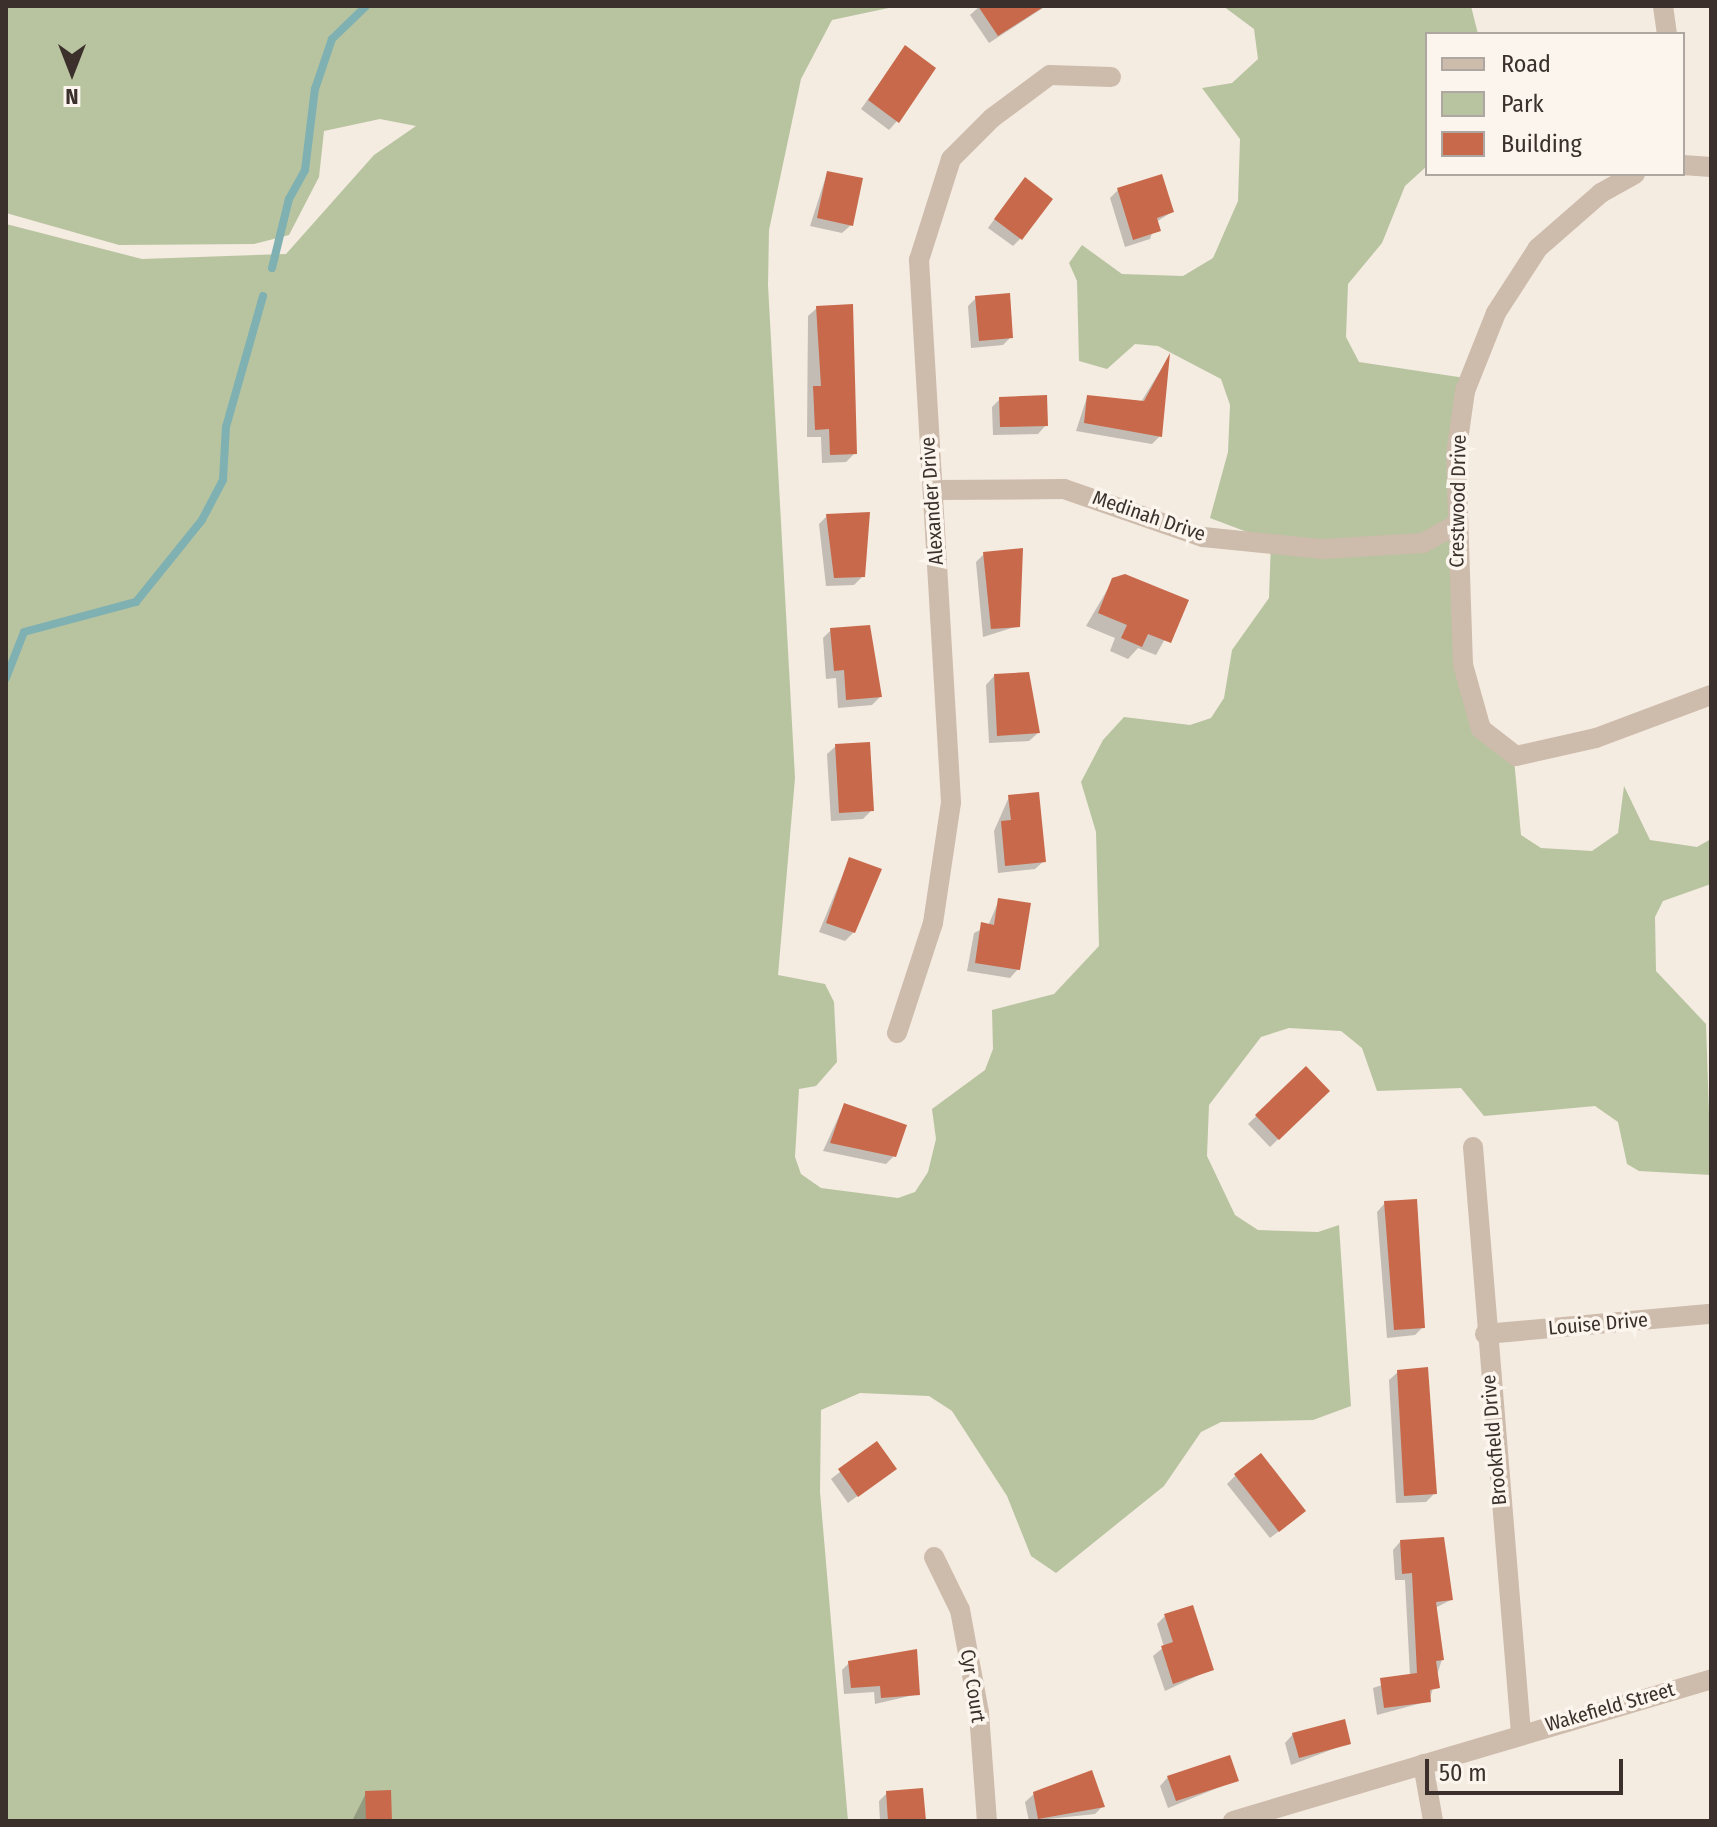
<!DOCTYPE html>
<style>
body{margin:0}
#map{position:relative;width:1717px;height:1827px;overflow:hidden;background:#f4ebe1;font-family:"Fira Sans Condensed",sans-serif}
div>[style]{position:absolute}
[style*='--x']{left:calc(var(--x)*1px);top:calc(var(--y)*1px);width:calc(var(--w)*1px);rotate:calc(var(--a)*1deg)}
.green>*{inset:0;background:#b8c4a0}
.shadow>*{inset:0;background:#0003}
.stream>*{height:8px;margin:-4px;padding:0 4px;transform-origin:4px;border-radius:4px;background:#7fb0b2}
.building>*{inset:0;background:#c8694b}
.minor>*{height:20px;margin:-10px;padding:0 10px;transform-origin:10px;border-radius:10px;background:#cdbbac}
.tertiary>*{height:20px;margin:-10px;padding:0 10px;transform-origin:10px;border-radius:10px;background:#cdbbac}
span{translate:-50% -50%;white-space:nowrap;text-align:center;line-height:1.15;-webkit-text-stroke:7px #fbf5ee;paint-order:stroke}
.street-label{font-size:20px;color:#3b302b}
.frame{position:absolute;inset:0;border:8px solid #3b302b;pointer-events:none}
.legend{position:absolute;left:1425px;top:32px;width:260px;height:144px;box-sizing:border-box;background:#fbf5ee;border:2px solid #aea6a0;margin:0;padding:10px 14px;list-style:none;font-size:24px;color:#3b302b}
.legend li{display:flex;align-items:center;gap:16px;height:40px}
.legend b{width:40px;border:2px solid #aea6a0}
.north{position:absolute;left:32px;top:32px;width:80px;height:80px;-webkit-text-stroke:6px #fbf5ee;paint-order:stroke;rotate:180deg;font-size:22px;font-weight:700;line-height:32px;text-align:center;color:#3b302b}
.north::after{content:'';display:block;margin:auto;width:28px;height:36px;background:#3b302b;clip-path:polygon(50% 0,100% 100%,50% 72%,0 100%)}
.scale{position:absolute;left:1425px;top:1759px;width:198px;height:36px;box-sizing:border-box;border:4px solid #3b302b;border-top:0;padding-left:10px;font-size:24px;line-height:28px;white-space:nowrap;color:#3b302b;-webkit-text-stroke:6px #fbf5ee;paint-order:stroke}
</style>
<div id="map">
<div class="green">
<i style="clip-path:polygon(6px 6px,898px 6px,832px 20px,801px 79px,769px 230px,768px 285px,795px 778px,778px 975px,825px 984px,834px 1002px,837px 1062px,816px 1086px,799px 1089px,795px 1157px,801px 1174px,821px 1188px,898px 1198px,915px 1192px,928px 1172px,936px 1139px,932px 1109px,985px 1070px,993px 1049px,992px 1010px,1054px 994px,1099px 946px,1096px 832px,1081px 782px,1103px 740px,1124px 717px,1190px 725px,1211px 718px,1224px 698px,1232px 650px,1269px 598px,1271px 541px,1210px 518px,1228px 452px,1230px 405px,1221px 379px,1158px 346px,1135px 344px,1107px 369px,1079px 361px,1077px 281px,1069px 263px,1082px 245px,1122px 274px,1183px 276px,1213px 258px,1238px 201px,1240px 139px,1202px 88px,1232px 83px,1258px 59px,1254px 29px,1223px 6px,1471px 6px,1478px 34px,1427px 34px,1427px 166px,1405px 186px,1382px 243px,1348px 284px,1346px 337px,1359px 362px,1465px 378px,1454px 448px,1478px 727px,1514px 759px,1521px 835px,1541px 848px,1592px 851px,1618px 833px,1624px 786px,1650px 840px,1697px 847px,1711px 839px,1711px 884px,1663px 901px,1655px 917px,1656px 971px,1706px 1024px,1711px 1175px,1639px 1171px,1627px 1164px,1618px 1122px,1595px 1106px,1484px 1116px,1461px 1088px,1377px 1091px,1362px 1048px,1341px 1031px,1289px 1028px,1261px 1037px,1209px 1105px,1207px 1156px,1235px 1215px,1258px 1230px,1318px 1232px,1339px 1225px,1351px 1406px,1313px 1420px,1221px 1422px,1201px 1432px,1164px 1486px,1056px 1573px,1031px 1556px,1007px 1496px,952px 1411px,929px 1396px,860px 1393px,821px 1410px,820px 1492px,848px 1821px,6px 1821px,6px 224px,142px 259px,286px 254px,374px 155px,416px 126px,380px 119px,324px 131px,319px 177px,289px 235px,254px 244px,119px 245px,6px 213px)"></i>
</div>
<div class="shadow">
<i style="clip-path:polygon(1046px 6px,989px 43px,970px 15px,980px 6px)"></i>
<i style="clip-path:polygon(905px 47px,897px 121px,889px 130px,861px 109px)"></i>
<i style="clip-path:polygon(827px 173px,851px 225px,842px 233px,810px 226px)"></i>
<i style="clip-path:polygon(1017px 188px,1021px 238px,1013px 246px,988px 228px)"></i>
<i style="clip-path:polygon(1118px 190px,1172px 212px,1156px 222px,1150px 239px,1125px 247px,1110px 198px)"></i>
<i style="clip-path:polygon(976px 298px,1011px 337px,1003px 345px,971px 348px,968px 306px)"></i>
<i style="clip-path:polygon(817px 308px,855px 453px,846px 462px,822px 463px,821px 437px,807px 437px,808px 316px)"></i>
<i style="clip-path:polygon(1168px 358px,1160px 436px,1152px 444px,1076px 431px,1087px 397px,1141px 402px)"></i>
<i style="clip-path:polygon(1000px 399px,1046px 425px,1038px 434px,993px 435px,992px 407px)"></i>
<i style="clip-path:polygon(827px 516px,863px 576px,854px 585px,826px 586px,819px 524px)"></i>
<i style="clip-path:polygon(1021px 550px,1018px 626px,983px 637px,976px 562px,984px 554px)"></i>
<i style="clip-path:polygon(1113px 580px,1186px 601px,1156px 655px,1138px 648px,1128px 659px,1110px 651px,1115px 638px,1086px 626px)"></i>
<i style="clip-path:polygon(831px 630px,880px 697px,872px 705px,838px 708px,836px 678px,826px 679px,823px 638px)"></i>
<i style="clip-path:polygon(994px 676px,1038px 733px,1029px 741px,989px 743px,986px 685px)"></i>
<i style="clip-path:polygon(836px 746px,872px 810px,863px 819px,831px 821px,827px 754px)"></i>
<i style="clip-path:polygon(1009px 797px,1044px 861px,1035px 869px,998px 873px,994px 831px)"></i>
<i style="clip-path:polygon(849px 860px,854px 932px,845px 941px,819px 932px)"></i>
<i style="clip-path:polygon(999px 900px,1018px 969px,1010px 978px,967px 971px,974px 933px,988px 926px)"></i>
<i style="clip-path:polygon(1306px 1068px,1328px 1091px,1270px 1147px,1248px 1124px)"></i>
<i style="clip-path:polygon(844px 1105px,894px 1156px,886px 1164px,823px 1151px)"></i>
<i style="clip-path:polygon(1385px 1203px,1423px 1327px,1415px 1335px,1387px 1338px,1377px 1212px)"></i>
<i style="clip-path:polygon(1398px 1372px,1435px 1493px,1426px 1502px,1396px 1503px,1389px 1380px)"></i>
<i style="clip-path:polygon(876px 1444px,894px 1469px,848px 1503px,831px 1479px)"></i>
<i style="clip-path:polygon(1236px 1475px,1295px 1519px,1270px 1538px,1227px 1484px)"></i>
<i style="clip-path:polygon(1400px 1542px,1451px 1600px,1435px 1608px,1442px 1659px,1429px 1701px,1377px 1715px,1373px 1688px,1410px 1676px,1405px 1580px,1395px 1580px,1393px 1550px)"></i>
<i style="clip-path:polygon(1165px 1616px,1212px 1669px,1165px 1691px,1153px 1656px,1164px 1647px,1157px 1624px)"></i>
<i style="clip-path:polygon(849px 1663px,918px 1694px,875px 1704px,874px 1692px,844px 1694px,842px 1670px)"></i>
<i style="clip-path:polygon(1293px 1734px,1349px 1743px,1291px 1765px,1285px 1743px)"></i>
<i style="clip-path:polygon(1090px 1773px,1103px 1806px,1095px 1814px,1029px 1821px,1025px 1802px,1034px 1794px)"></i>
<i style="clip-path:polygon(1168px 1777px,1237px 1780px,1168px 1808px,1160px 1786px)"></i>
<i style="clip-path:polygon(366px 1793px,390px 1821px,352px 1821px)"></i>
<i style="clip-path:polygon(887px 1793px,924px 1821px,880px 1821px,879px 1801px)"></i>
</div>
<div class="stream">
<i style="--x:272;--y:268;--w:71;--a:-76.2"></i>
<i style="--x:289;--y:199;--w:33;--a:-61"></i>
<i style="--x:305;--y:170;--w:82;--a:-83"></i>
<i style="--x:315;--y:89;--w:53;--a:-71.2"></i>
<i style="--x:332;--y:39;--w:47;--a:-44.1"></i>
<i style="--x:6;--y:678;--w:49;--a:-68.6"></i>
<i style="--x:24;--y:632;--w:116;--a:-15"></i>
<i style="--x:136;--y:602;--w:105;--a:-51.2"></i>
<i style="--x:202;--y:520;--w:45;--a:-62.3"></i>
<i style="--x:223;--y:480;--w:53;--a:-86.8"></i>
<i style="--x:226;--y:427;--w:136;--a:-74.2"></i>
</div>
<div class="building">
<i style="clip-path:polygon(978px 6px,1045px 6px,998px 36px)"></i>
<i style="clip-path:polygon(905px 45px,936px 68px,899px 123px,868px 100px)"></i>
<i style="clip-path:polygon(827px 171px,863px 178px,853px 226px,817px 218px)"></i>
<i style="clip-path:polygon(1162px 174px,1174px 212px,1157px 218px,1161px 231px,1133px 240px,1117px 188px)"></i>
<i style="clip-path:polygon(1025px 177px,1053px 199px,1022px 240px,994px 219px)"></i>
<i style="clip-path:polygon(1010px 293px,1013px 338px,979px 341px,975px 296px)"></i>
<i style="clip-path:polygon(853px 304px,857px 454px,830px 455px,829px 429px,815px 430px,813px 386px,821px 386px,816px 306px)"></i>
<i style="clip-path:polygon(1170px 353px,1162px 437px,1084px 423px,1087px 395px,1144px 401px)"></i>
<i style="clip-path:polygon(1047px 395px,1048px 426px,1000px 427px,999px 397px)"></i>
<i style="clip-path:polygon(870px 512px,865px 577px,834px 578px,826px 514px)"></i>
<i style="clip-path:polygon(1023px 548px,1020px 627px,991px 629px,983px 552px)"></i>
<i style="clip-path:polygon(1125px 574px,1189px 600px,1171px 643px,1148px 634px,1142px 647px,1121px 638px,1127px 625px,1098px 613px,1112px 578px)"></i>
<i style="clip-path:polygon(870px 625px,882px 697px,846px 700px,844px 670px,834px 671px,830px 628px)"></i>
<i style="clip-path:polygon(1029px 672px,1040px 733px,997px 736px,994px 674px)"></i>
<i style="clip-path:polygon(870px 742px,874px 811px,839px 813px,835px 744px)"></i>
<i style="clip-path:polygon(1039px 792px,1046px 862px,1005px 866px,1001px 821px,1011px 820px,1008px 795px)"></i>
<i style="clip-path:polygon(849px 857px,882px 869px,855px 933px,826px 923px)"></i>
<i style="clip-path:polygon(998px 898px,1031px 903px,1020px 970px,975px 963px,981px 922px,994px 925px)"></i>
<i style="clip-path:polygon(1306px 1066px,1330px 1091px,1279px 1140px,1255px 1115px)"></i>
<i style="clip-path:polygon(844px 1103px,907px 1125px,896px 1157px,830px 1143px)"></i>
<i style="clip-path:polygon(1417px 1199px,1425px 1328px,1394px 1330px,1384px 1201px)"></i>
<i style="clip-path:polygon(1428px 1367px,1437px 1494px,1404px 1496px,1397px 1370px)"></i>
<i style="clip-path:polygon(877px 1441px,897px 1469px,858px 1497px,838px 1469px)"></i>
<i style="clip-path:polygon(1261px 1453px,1306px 1511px,1279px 1532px,1234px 1474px)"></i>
<i style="clip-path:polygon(1444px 1537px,1453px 1600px,1436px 1602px,1444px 1660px,1436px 1661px,1440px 1688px,1430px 1690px,1431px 1702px,1384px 1708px,1380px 1678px,1417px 1673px,1412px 1573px,1402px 1574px,1400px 1540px)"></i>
<i style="clip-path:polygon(1193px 1605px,1214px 1670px,1173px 1684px,1161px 1646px,1173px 1642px,1164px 1614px)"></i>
<i style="clip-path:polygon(917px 1649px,920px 1695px,881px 1698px,880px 1686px,851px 1688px,848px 1661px)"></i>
<i style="clip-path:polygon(1345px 1719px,1351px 1744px,1299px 1758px,1292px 1733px)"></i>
<i style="clip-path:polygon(1230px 1755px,1239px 1781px,1176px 1801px,1167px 1776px)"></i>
<i style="clip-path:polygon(1092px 1770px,1105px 1807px,1038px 1819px,1033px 1792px)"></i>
<i style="clip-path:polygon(923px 1788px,926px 1821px,888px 1821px,886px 1791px)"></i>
<i style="clip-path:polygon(391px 1790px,392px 1821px,366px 1821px,365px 1791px)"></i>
</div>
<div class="minor">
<i style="--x:1663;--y:6;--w:28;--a:82"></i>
<i style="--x:1683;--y:165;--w:28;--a:4"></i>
<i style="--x:1635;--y:174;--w:39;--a:151"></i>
<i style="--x:1601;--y:193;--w:84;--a:138.9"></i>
<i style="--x:1538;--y:248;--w:77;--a:122.9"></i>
<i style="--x:1496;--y:313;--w:84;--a:111.7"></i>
<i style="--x:1465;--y:391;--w:64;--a:98.1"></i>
<i style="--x:1456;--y:454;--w:211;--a:88.1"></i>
<i style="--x:1463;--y:665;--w:66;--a:74.3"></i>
<i style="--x:1481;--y:729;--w:44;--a:37.6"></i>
<i style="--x:1516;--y:756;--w:82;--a:-12.7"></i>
<i style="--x:1596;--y:738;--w:123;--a:-20.5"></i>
<i style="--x:935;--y:490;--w:129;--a:-0.4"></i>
<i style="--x:1064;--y:489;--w:147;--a:19.1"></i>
<i style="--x:1203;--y:537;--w:120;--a:5.8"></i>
<i style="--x:1322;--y:549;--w:101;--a:-3.4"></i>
<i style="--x:1423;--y:543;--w:37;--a:-29"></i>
<i style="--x:897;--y:1033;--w:116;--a:-71.9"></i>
<i style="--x:933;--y:923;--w:122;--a:-81.5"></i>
<i style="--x:951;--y:802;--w:543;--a:-93.38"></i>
<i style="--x:919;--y:260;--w:106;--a:-72.4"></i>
<i style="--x:951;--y:159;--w:58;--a:-45"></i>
<i style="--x:992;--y:118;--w:72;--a:-36.6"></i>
<i style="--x:1050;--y:75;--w:61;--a:1.9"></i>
<i style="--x:1473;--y:1147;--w:588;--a:85.32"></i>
<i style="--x:1485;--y:1334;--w:227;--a:-5.1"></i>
<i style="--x:934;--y:1557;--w:59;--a:63.9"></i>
<i style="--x:960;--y:1610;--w:105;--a:79.5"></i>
<i style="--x:979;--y:1713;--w:108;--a:85.8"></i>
<i style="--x:1423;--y:1764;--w:58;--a:80"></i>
</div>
<div class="tertiary">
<i style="--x:1233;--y:1821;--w:499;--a:-16.5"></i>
</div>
<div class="street-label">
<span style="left:932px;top:501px;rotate:-94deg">Alexander Drive</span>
<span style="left:1458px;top:501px;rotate:-89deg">Crestwood Drive</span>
<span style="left:1149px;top:516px;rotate:19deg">Medinah Drive</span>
<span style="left:1598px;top:1324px;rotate:-5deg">Louise Drive</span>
<span style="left:1494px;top:1440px;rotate:-95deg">Brookfield Drive</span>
<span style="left:973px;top:1686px;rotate:81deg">Cyr Court</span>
<span style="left:1610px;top:1707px;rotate:-16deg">Wakefield Street</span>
</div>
<div class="frame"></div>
<ul class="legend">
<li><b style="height:10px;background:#cdbbac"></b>Road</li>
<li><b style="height:22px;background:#b8c4a0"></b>Park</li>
<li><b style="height:22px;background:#c8694b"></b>Building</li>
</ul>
<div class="north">N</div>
<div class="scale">50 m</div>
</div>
